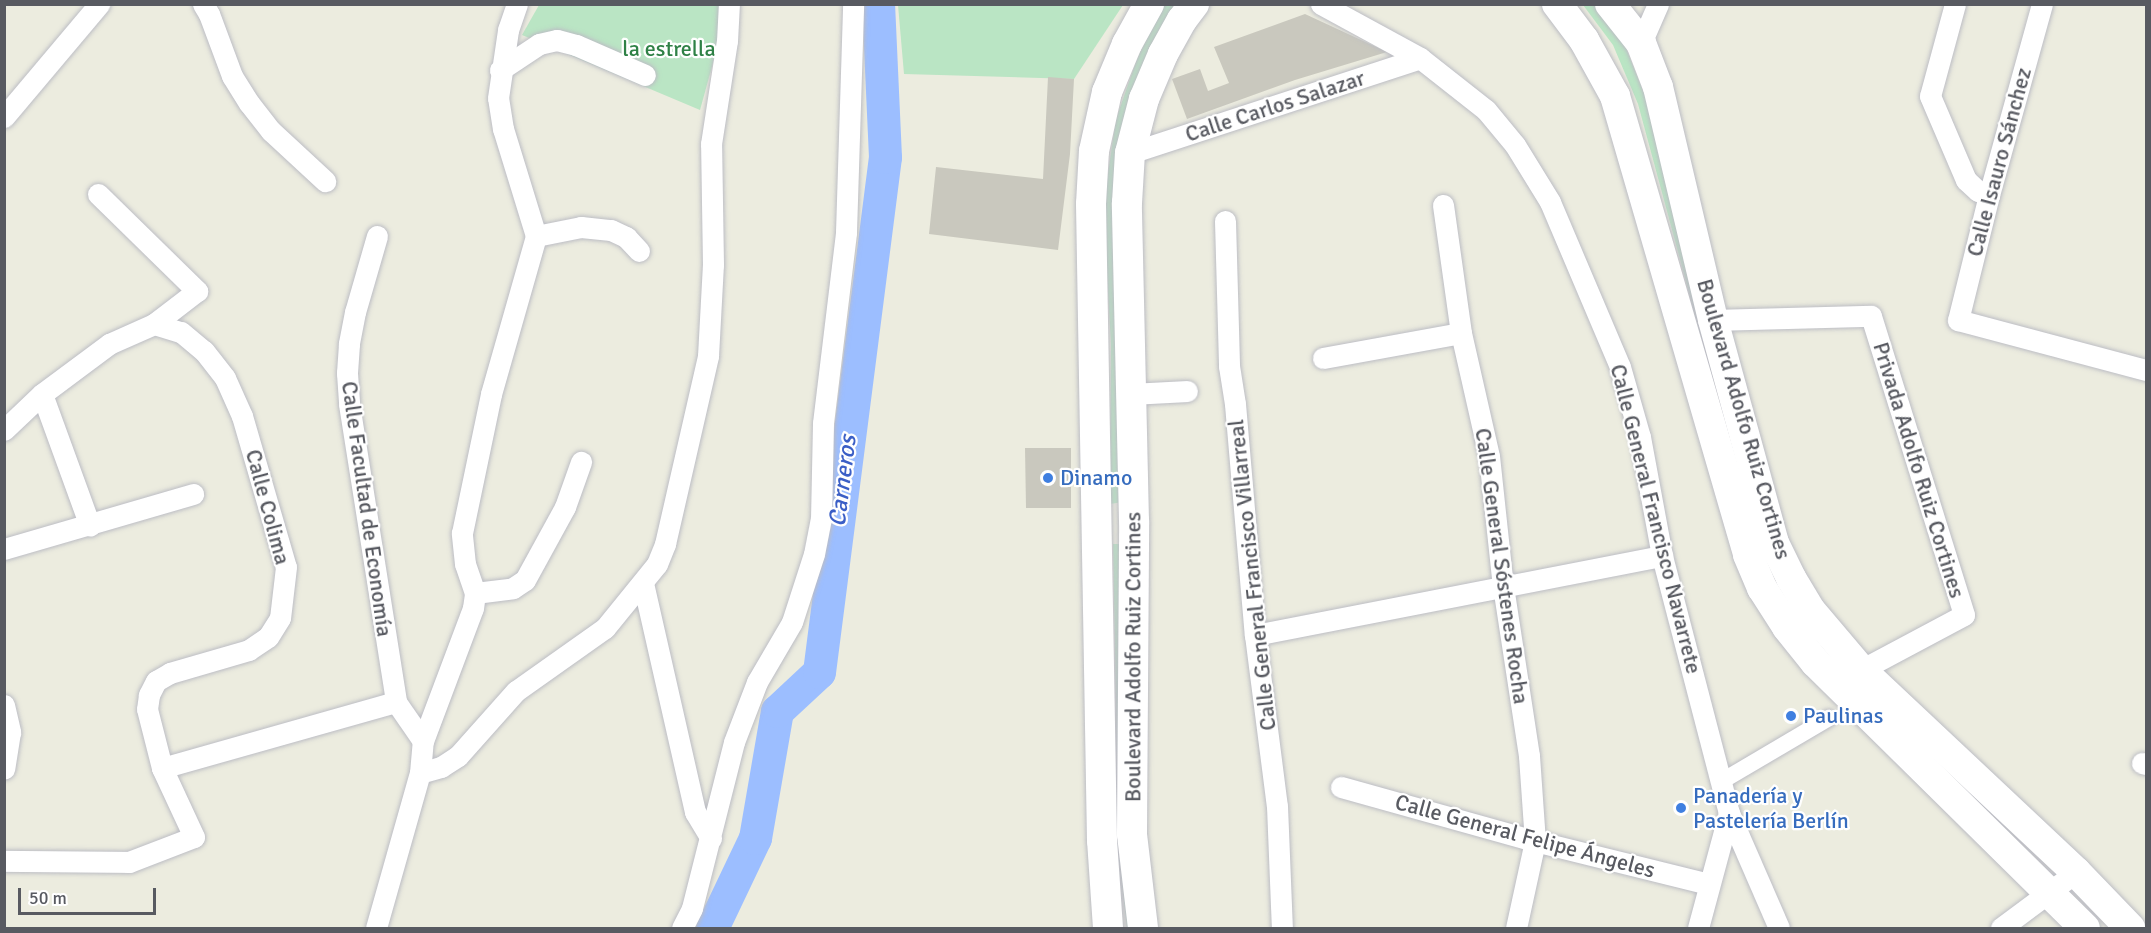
<!DOCTYPE html>
<meta charset="utf-8">
<style>
body{margin:0}
#map{position:relative;width:2151px;height:933px;overflow:hidden;background:#ececdf;font-family:Signika,sans-serif}
div>[style]{position:absolute}
[style*='--x']{left:calc(var(--x)*1px);top:calc(var(--y)*1px);width:calc(var(--w)*1px);rotate:calc(var(--a)*1deg)}
.green>*{inset:0;background:#bae5c4}
.river>*{height:33px;margin:-16.5px;padding:0 16.5px;transform-origin:16.5px;border-radius:16.5px;background:#9cbeff}
.building>*{inset:0;background:#c9c8be}
.roads{filter:drop-shadow(0 0 2px #bcbdc4) drop-shadow(0 0 2px #bcbdc4)}
.pedestrian>*{height:16px;margin:-8px;padding:0 8px;transform-origin:8px;border-radius:8px;background:#fff}
.minor>*{height:21px;margin:-10.5px;padding:0 10.5px;transform-origin:10.5px;border-radius:10.5px;background:#fff}
.secondary>*{height:30px;margin:-15px;padding:0 15px;transform-origin:15px;border-radius:15px;background:#fff}
.dots>*{width:16px;height:16px;translate:-50% -50%;box-sizing:border-box;border:3px solid #fff;border-radius:50%}
span{translate:-50% -50%;white-space:nowrap;text-align:center;line-height:1.15;-webkit-text-stroke:4.5px #fff;paint-order:stroke}
.park-label{font-size:22px;color:#2f8146}
.street-label{font-size:22px;color:#585a61}
.shop-label{font-size:22px;color:#366cbe}
.left{translate:0 -50%;text-align:left}
.water-label{font-size:24px;color:#3b5fc6;font-style:italic}
.frame{position:absolute;inset:0;border:6px solid #585a61;pointer-events:none}
.scale{position:absolute;left:18px;top:888px;width:138px;height:27px;box-sizing:border-box;border:3px solid #585a61;border-top:0;padding-left:8px;font-size:18px;line-height:21px;white-space:nowrap;color:#585a61;-webkit-text-stroke:4px #fff;paint-order:stroke}
</style>
<div id="map">
<div class="green">
<i style="clip-path:polygon(539px 5px,729px 5px,700px 110px,522px 35px)"></i>
<i style="clip-path:polygon(898px 5px,1123px 5px,1074px 79px,904px 74px)"></i>
<i style="clip-path:polygon(1163px 5px,1178px 5px,1147px 63px,1123px 502px,1110px 504px,1111px 344px,1103px 207px,1116px 119px,1137px 59px)"></i>
<i style="clip-path:polygon(1583px 5px,1595px 5px,1622px 38px,1647px 101px,1717px 356px,1707px 359px,1638px 104px,1613px 45px)"></i>
<i style="clip-path:polygon(1113px 544px,1124px 544px,1138px 928px,1127px 928px,1119px 859px)"></i>
</div>
<div class="river">
<i style="--x:712;--y:928;--w:100;--a:-64.5"></i>
<i style="--x:755;--y:838;--w:129;--a:-80.2"></i>
<i style="--x:777;--y:711;--w:57;--a:-42.9"></i>
<i style="--x:819;--y:672;--w:519;--a:-82.7"></i>
<i style="--x:885;--y:157;--w:153;--a:-92.6"></i>
</div>
<div class="building">
<i style="clip-path:polygon(1305px 14px,1387px 52px,1295px 80px,1187px 119px,1172px 79px,1200px 69px,1208px 91px,1229px 83px,1214px 47px)"></i>
<i style="clip-path:polygon(1048px 77px,1074px 79px,1070px 154px,1058px 250px,929px 234px,936px 167px,1043px 179px)"></i>
<i style="clip-path:polygon(1025px 448px,1071px 448px,1071px 508px,1026px 508px)"></i>
</div>
<div class="roads">
<div class="pedestrian">
<i style="--x:1722;--y:781;--w:124;--a:-30.5"></i>
</div>
<div class="minor">
<i style="--x:203;--y:4;--w:12;--a:59"></i>
<i style="--x:209;--y:14;--w:66;--a:69.6"></i>
<i style="--x:232;--y:76;--w:32;--a:58"></i>
<i style="--x:249;--y:103;--w:36;--a:52"></i>
<i style="--x:271;--y:131;--w:74;--a:42.8"></i>
<i style="--x:1321;--y:4;--w:113;--a:28.6"></i>
<i style="--x:1420;--y:58;--w:84;--a:38.2"></i>
<i style="--x:1486;--y:110;--w:45;--a:50.4"></i>
<i style="--x:1515;--y:145;--w:67;--a:58.4"></i>
<i style="--x:1550;--y:202;--w:179;--a:67"></i>
<i style="--x:1620;--y:367;--w:73;--a:74.1"></i>
<i style="--x:1640;--y:437;--w:121;--a:79.5"></i>
<i style="--x:1662;--y:556;--w:266;--a:75.4"></i>
<i style="--x:1729;--y:813;--w:125;--a:66.5"></i>
<i style="--x:1955;--y:4;--w:95;--a:105.2"></i>
<i style="--x:1930;--y:96;--w:91;--a:66.8"></i>
<i style="--x:1966;--y:180;--w:16;--a:43"></i>
<i style="--x:1978;--y:191;--w:12;--a:20"></i>
<i style="--x:2042;--y:4;--w:198;--a:105.5"></i>
<i style="--x:1989;--y:195;--w:129;--a:103.9"></i>
<i style="--x:1958;--y:320;--w:195;--a:14.9"></i>
<i style="--x:1641;--y:43;--w:43;--a:-66.4"></i>
<i style="--x:500;--y:70;--w:47;--a:-33.7"></i>
<i style="--x:539;--y:44;--w:18;--a:-13"></i>
<i style="--x:557;--y:40;--w:20;--a:15"></i>
<i style="--x:576;--y:45;--w:75;--a:23.5"></i>
<i style="--x:4;--y:117;--w:148;--a:-49.9"></i>
<i style="--x:1130;--y:153;--w:305;--a:-18.1"></i>
<i style="--x:98;--y:194;--w:139;--a:44.4"></i>
<i style="--x:197;--y:291;--w:54;--a:142.5"></i>
<i style="--x:1443;--y:205;--w:129;--a:82"></i>
<i style="--x:1461;--y:333;--w:126;--a:77.2"></i>
<i style="--x:1489;--y:456;--w:131;--a:83.9"></i>
<i style="--x:1503;--y:586;--w:172;--a:81.3"></i>
<i style="--x:1529;--y:756;--w:85;--a:86"></i>
<i style="--x:1535;--y:841;--w:89;--a:102.3"></i>
<i style="--x:1225;--y:221;--w:145;--a:88.4"></i>
<i style="--x:1229;--y:366;--w:38;--a:81"></i>
<i style="--x:1235;--y:404;--w:232;--a:85.1"></i>
<i style="--x:1255;--y:635;--w:172;--a:82.7"></i>
<i style="--x:1277;--y:806;--w:122;--a:87.7"></i>
<i style="--x:377;--y:236;--w:79;--a:106.1"></i>
<i style="--x:355;--y:312;--w:33;--a:101"></i>
<i style="--x:349;--y:344;--w:29;--a:94"></i>
<i style="--x:347;--y:373;--w:31;--a:86"></i>
<i style="--x:349;--y:404;--w:302;--a:81"></i>
<i style="--x:396;--y:702;--w:47;--a:55.3"></i>
<i style="--x:536;--y:236;--w:46;--a:-11.3"></i>
<i style="--x:581;--y:227;--w:30;--a:6"></i>
<i style="--x:611;--y:230;--w:17;--a:25"></i>
<i style="--x:626;--y:237;--w:19;--a:47"></i>
<i style="--x:1713;--y:320;--w:158;--a:-1.5"></i>
<i style="--x:1871;--y:316;--w:313;--a:72.7"></i>
<i style="--x:1964;--y:615;--w:117;--a:151.9"></i>
<i style="--x:1323;--y:358;--w:140;--a:-10.3"></i>
<i style="--x:42;--y:394;--w:140;--a:70"></i>
<i style="--x:1131;--y:394;--w:56;--a:-3.1"></i>
<i style="--x:4;--y:430;--w:52;--a:-43.5"></i>
<i style="--x:42;--y:394;--w:84;--a:-36.7"></i>
<i style="--x:109;--y:344;--w:49;--a:-24"></i>
<i style="--x:154;--y:324;--w:28;--a:17"></i>
<i style="--x:181;--y:332;--w:30;--a:40"></i>
<i style="--x:204;--y:351;--w:34;--a:52"></i>
<i style="--x:225;--y:378;--w:42;--a:65.9"></i>
<i style="--x:242;--y:416;--w:157;--a:73.8"></i>
<i style="--x:286;--y:567;--w:51;--a:96.7"></i>
<i style="--x:280;--y:618;--w:22;--a:122"></i>
<i style="--x:268;--y:637;--w:23;--a:146"></i>
<i style="--x:249;--y:650;--w:82;--a:163.8"></i>
<i style="--x:170;--y:673;--w:16;--a:150"></i>
<i style="--x:156;--y:681;--w:16;--a:117"></i>
<i style="--x:149;--y:695;--w:14;--a:98"></i>
<i style="--x:147;--y:709;--w:61;--a:75.7"></i>
<i style="--x:162;--y:768;--w:76;--a:65.1"></i>
<i style="--x:194;--y:837;--w:70;--a:159"></i>
<i style="--x:129;--y:862;--w:125;--a:-179.5"></i>
<i style="--x:4;--y:549;--w:197;--a:-16.2"></i>
<i style="--x:643;--y:583;--w:235;--a:77.2"></i>
<i style="--x:695;--y:812;--w:31;--a:59"></i>
<i style="--x:475;--y:593;--w:38;--a:-7"></i>
<i style="--x:513;--y:588;--w:14;--a:-34"></i>
<i style="--x:525;--y:580;--w:83;--a:-61.3"></i>
<i style="--x:565;--y:507;--w:48;--a:-70.4"></i>
<i style="--x:1255;--y:635;--w:415;--a:-11"></i>
<i style="--x:4;--y:705;--w:28;--a:77"></i>
<i style="--x:10;--y:732;--w:37;--a:99"></i>
<i style="--x:2142;--y:763;--w:4;--a:14"></i>
<i style="--x:162;--y:768;--w:243;--a:-15.8"></i>
<i style="--x:420;--y:773;--w:22;--a:-16"></i>
<i style="--x:441;--y:767;--w:20;--a:-33"></i>
<i style="--x:458;--y:756;--w:87;--a:-48.3"></i>
<i style="--x:516;--y:691;--w:109;--a:-35.3"></i>
<i style="--x:605;--y:628;--w:82;--a:-50.9"></i>
<i style="--x:657;--y:564;--w:22;--a:-68"></i>
<i style="--x:665;--y:544;--w:193;--a:-77.1"></i>
<i style="--x:708;--y:356;--w:91;--a:-86.9"></i>
<i style="--x:713;--y:265;--w:121;--a:-90.9"></i>
<i style="--x:711;--y:144;--w:104;--a:-81.2"></i>
<i style="--x:727;--y:41;--w:37;--a:-87"></i>
<i style="--x:1341;--y:787;--w:201;--a:15.6"></i>
<i style="--x:1535;--y:841;--w:179;--a:13.9"></i>
<i style="--x:376;--y:928;--w:161;--a:-74.2"></i>
<i style="--x:420;--y:773;--w:32;--a:-85"></i>
<i style="--x:423;--y:741;--w:142;--a:-69.4"></i>
<i style="--x:473;--y:608;--w:15;--a:-82"></i>
<i style="--x:475;--y:593;--w:31;--a:-109"></i>
<i style="--x:465;--y:564;--w:31;--a:-96"></i>
<i style="--x:462;--y:533;--w:142;--a:-78.2"></i>
<i style="--x:491;--y:394;--w:164;--a:-74.1"></i>
<i style="--x:536;--y:236;--w:112;--a:-107.1"></i>
<i style="--x:503;--y:129;--w:31;--a:-99"></i>
<i style="--x:498;--y:98;--w:69;--a:-81.6"></i>
<i style="--x:508;--y:30;--w:28;--a:-71"></i>
<i style="--x:682;--y:928;--w:22;--a:-63"></i>
<i style="--x:692;--y:908;--w:171;--a:-75.8"></i>
<i style="--x:734;--y:742;--w:64;--a:-69"></i>
<i style="--x:757;--y:682;--w:69;--a:-59.7"></i>
<i style="--x:792;--y:622;--w:71;--a:-72.1"></i>
<i style="--x:814;--y:554;--w:36;--a:-79"></i>
<i style="--x:821;--y:519;--w:96;--a:-88.8"></i>
<i style="--x:823;--y:423;--w:192;--a:-83.1"></i>
<i style="--x:846;--y:232;--w:228;--a:-88.2"></i>
<i style="--x:1698;--y:928;--w:119;--a:-74.9"></i>
<i style="--x:2001;--y:928;--w:94;--a:-36.7"></i>
</div>
<div class="secondary">
<i style="--x:1557;--y:4;--w:45;--a:53.1"></i>
<i style="--x:1584;--y:40;--w:64;--a:61"></i>
<i style="--x:1615;--y:96;--w:478;--a:73.8"></i>
<i style="--x:1748;--y:555;--w:36;--a:67"></i>
<i style="--x:1762;--y:588;--w:46;--a:57.3"></i>
<i style="--x:1787;--y:627;--w:45;--a:51.3"></i>
<i style="--x:1815;--y:662;--w:379;--a:44.6"></i>
<i style="--x:1610;--y:4;--w:50;--a:51.5"></i>
<i style="--x:1641;--y:43;--w:47;--a:68.9"></i>
<i style="--x:1658;--y:87;--w:239;--a:76.7"></i>
<i style="--x:1713;--y:320;--w:231;--a:74.7"></i>
<i style="--x:1774;--y:543;--w:39;--a:64"></i>
<i style="--x:1791;--y:578;--w:39;--a:59"></i>
<i style="--x:1811;--y:611;--w:77;--a:49.7"></i>
<i style="--x:1861;--y:670;--w:295;--a:43.2"></i>
<i style="--x:2076;--y:872;--w:78;--a:46"></i>
<i style="--x:1108;--y:928;--w:87;--a:-93.9"></i>
<i style="--x:1102;--y:841;--w:637;--a:-90.99"></i>
<i style="--x:1091;--y:204;--w:53;--a:-86.8"></i>
<i style="--x:1094;--y:151;--w:60;--a:-77.6"></i>
<i style="--x:1107;--y:92;--w:52;--a:-67.4"></i>
<i style="--x:1127;--y:44;--w:46;--a:-61.2"></i>
<i style="--x:1143;--y:928;--w:95;--a:-96.7"></i>
<i style="--x:1132;--y:834;--w:313;--a:-89.6"></i>
<i style="--x:1134;--y:521;--w:318;--a:-91.3"></i>
<i style="--x:1127;--y:203;--w:50;--a:-86.6"></i>
<i style="--x:1130;--y:153;--w:56;--a:-75.5"></i>
<i style="--x:1144;--y:99;--w:49;--a:-67.1"></i>
<i style="--x:1163;--y:54;--w:39;--a:-61"></i>
<i style="--x:1182;--y:20;--w:20;--a:-53"></i>
</div>
</div>
<div class="dots">
<i style="left:1048px;top:478px;background:#3f7fe0"></i>
<i style="left:1791px;top:716px;background:#3f7fe0"></i>
<i style="left:1681px;top:808px;background:#3f7fe0"></i>
</div>
<div class="park-label">
<span style="left:669px;top:49px">la estrella</span>
</div>
<div class="street-label">
<span style="left:1275px;top:106px;rotate:-18deg">Calle Carlos Salazar</span>
<span style="left:1999px;top:162px;rotate:-75deg">Calle Isauro Sánchez</span>
<span style="left:1744px;top:419px;rotate:74deg">Boulevard Adolfo Ruiz Cortines</span>
<span style="left:1919px;top:470px;rotate:73deg">Privada Adolfo Ruiz Cortines</span>
<span style="left:268px;top:507px;rotate:75deg">Calle Colima</span>
<span style="left:367px;top:509px;rotate:82deg">Calle Facultad de Economía</span>
<span style="left:1656px;top:519px;rotate:76deg">Calle General Francisco Navarrete</span>
<span style="left:1502px;top:566px;rotate:82deg">Calle General Sóstenes Rocha</span>
<span style="left:1252px;top:575px;rotate:-96deg">Calle General Francisco Villarreal</span>
<span style="left:1133px;top:657px;rotate:-90deg">Boulevard Adolfo Ruiz Cortines</span>
<span style="left:1525px;top:836px;rotate:15deg">Calle General Felipe Ángeles</span>
</div>
<div class="shop-label">
<span class="left" style="left:1060px;top:478px">Dinamo</span>
<span class="left" style="left:1803px;top:716px">Paulinas</span>
<span class="left" style="left:1693px;top:808px">Panadería y<br>Pastelería Berlín</span>
</div>
<div class="water-label">
<span style="left:843px;top:481px;rotate:-83deg">Carneros</span>
</div>
<div class="frame"></div>
<div class="scale">50 m</div>
</div>
